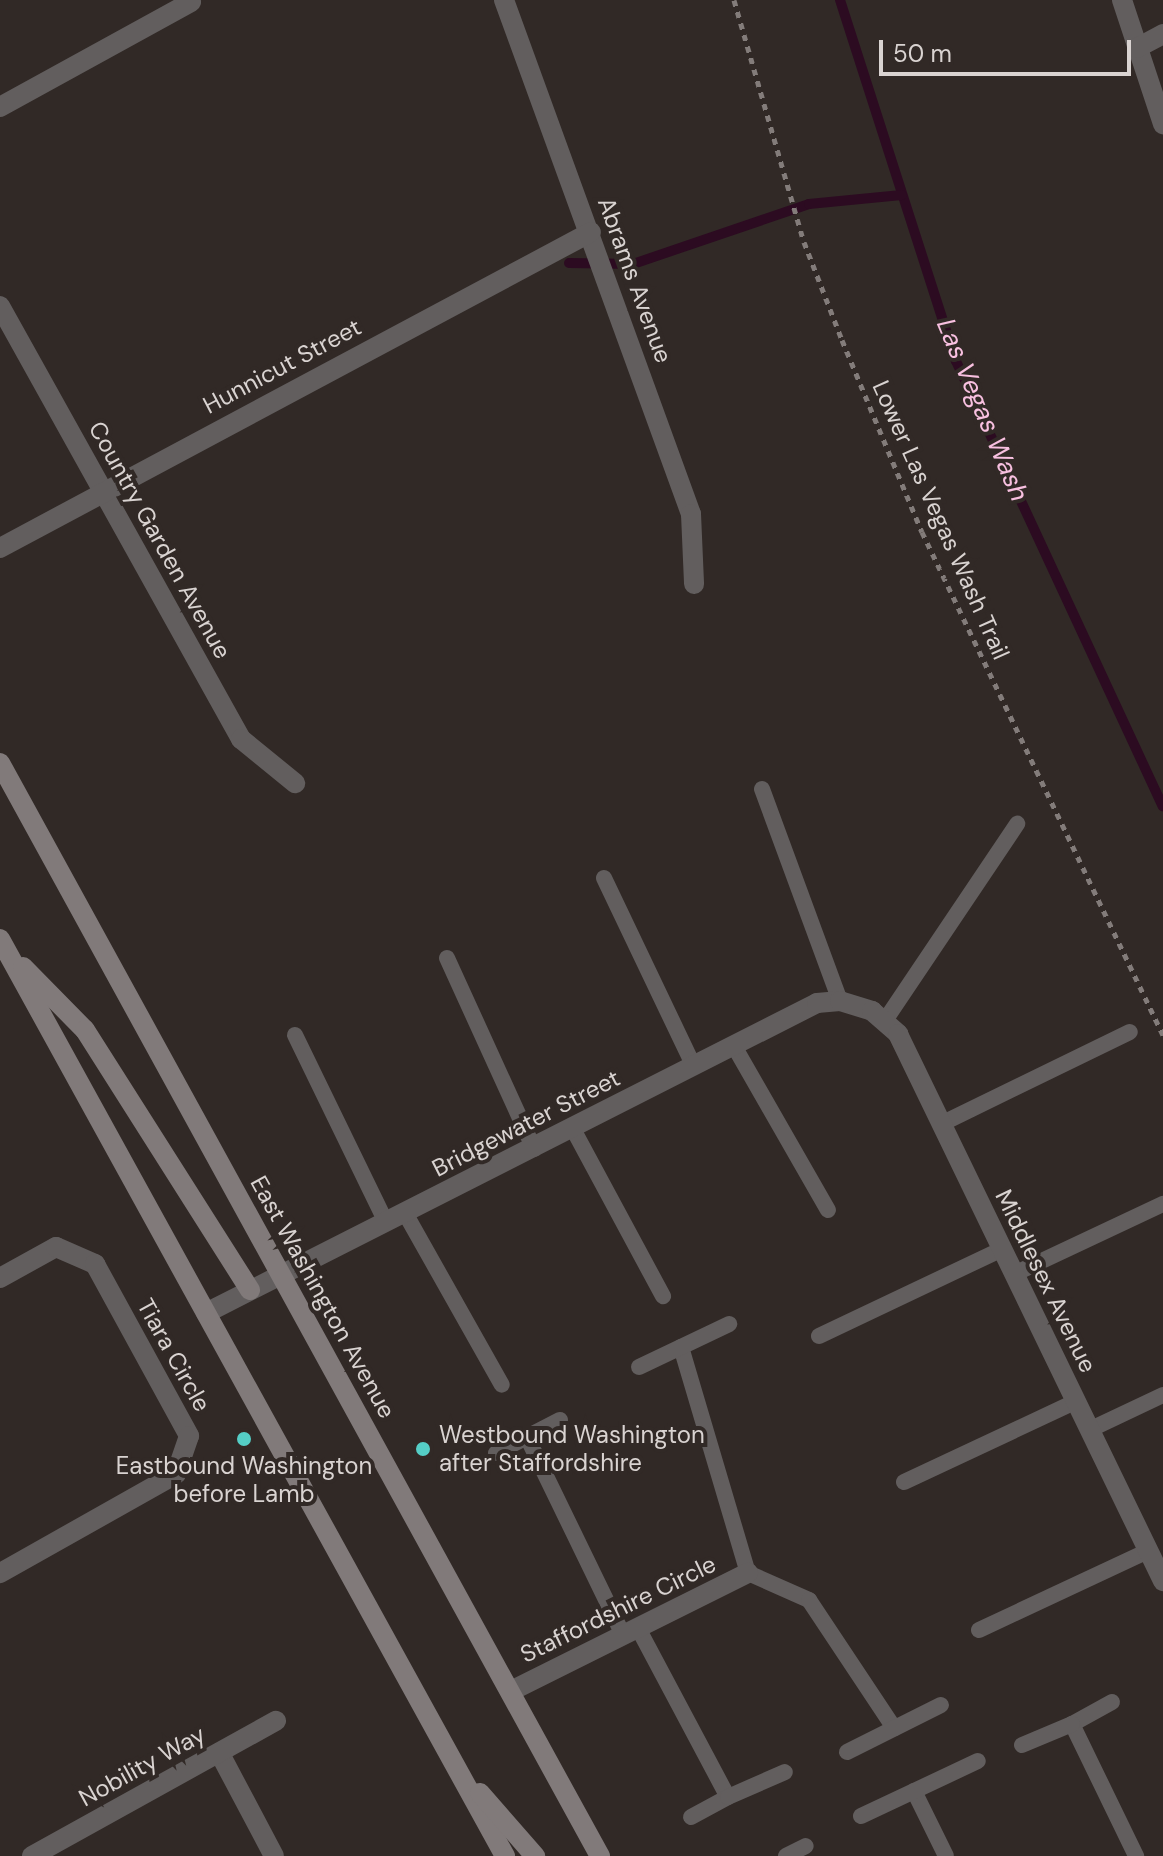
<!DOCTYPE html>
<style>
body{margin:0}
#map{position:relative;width:1163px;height:1856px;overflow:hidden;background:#312926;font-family:"DM Sans",sans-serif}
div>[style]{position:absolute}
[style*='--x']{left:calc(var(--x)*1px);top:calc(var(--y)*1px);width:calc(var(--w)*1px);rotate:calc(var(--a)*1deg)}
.stream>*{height:10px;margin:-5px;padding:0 5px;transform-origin:5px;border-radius:5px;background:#2c0b21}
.path>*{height:5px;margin-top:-2.5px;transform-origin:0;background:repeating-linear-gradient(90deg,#837c7a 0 6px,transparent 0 12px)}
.lane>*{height:16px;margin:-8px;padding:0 8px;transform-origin:8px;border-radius:8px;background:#625e5e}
.street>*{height:20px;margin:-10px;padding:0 10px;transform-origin:10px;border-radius:10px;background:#625e5e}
.secondary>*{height:20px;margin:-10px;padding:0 10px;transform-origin:10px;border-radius:10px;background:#817a7a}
.dots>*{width:22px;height:22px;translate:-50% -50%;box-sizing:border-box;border:4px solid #312926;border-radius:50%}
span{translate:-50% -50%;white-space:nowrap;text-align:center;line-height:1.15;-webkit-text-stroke:8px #312926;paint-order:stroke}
.street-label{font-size:24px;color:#d9d3d1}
.poi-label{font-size:24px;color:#d9d3d1}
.left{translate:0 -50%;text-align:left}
.water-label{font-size:26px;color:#f8c0e0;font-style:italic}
.scale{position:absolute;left:879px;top:40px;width:252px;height:36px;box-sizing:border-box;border:4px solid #d9d3d1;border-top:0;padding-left:10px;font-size:24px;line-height:28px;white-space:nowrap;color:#d9d3d1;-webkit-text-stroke:6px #312926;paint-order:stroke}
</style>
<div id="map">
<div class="stream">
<i style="--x:840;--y:0;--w:379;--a:72.2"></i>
<i style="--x:956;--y:361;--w:491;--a:65.1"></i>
<i style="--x:569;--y:263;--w:64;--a:0.9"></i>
<i style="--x:633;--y:264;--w:186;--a:-18.8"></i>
<i style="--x:809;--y:204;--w:93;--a:-5.5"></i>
</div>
<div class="path">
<i style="--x:734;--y:0;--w:252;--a:73.9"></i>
<i style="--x:804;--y:242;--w:105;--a:68.8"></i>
<i style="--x:842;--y:340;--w:208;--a:67.4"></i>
<i style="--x:922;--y:532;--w:558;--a:64.4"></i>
</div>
<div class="lane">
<i style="--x:762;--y:789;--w:226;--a:69.8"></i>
<i style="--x:604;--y:878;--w:209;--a:64.5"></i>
<i style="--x:447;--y:958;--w:210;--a:65.5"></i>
<i style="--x:884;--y:1022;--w:239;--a:-56.1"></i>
<i style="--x:295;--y:1035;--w:208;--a:64.1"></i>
<i style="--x:734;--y:1046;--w:189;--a:60.2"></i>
<i style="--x:941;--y:1124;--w:210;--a:-26"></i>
<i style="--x:573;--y:1129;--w:190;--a:61.7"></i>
<i style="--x:405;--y:1213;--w:197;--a:60.6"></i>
<i style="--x:1014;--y:1274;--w:165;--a:-25.2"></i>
<i style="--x:819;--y:1336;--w:203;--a:-25.4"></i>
<i style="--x:681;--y:1347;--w:236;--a:73.5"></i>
<i style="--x:748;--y:1573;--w:67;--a:23.9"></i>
<i style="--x:809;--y:1600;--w:154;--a:56.4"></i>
<i style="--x:639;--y:1367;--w:100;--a:-25.5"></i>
<i style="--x:1089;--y:1430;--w:82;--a:-25.3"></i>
<i style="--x:527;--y:1437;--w:220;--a:64.1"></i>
<i style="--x:496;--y:1453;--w:72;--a:-27.3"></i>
<i style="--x:904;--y:1482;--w:189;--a:-25.1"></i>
<i style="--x:638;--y:1628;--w:191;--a:62"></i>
<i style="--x:728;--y:1797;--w:42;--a:151.6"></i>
<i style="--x:979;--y:1630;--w:187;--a:-25.1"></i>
<i style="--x:1112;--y:1702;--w:46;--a:151.2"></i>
<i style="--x:1072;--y:1724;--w:147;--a:64.1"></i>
<i style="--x:1022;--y:1745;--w:54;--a:-22.8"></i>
<i style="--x:847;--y:1752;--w:105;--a:-26.6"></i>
<i style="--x:914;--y:1791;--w:72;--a:63.8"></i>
<i style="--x:728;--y:1797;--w:62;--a:-23.7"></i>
<i style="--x:861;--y:1816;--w:129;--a:-25.2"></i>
<i style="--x:786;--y:1856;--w:22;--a:-27"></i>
</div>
<div class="street">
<i style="--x:504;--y:0;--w:547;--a:70.01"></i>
<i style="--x:691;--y:514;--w:70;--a:87.5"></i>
<i style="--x:1122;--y:0;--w:131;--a:71.7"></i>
<i style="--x:1137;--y:48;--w:30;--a:-28"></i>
<i style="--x:0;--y:107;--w:218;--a:-28.8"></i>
<i style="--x:0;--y:306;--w:496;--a:60.9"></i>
<i style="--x:241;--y:739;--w:70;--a:39.2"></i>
<i style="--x:0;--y:548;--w:670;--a:-28.13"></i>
<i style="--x:0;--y:1278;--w:64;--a:-29"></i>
<i style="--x:56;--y:1247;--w:43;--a:23.6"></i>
<i style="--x:95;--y:1264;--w:196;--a:61.3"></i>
<i style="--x:189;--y:1436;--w:40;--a:108.9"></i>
<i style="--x:176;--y:1474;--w:202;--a:150.6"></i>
<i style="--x:206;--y:1313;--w:685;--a:-26.9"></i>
<i style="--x:817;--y:1003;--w:23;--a:-5"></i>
<i style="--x:840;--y:1001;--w:34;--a:17"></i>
<i style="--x:872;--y:1011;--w:35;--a:41"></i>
<i style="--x:898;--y:1034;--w:608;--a:64.15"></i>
<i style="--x:511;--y:1691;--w:265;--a:-26.5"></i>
<i style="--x:220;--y:1754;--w:115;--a:62.1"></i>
<i style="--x:32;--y:1856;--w:279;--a:-29"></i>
</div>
<div class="secondary">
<i style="--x:0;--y:763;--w:1247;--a:61.24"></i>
<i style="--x:0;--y:939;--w:1047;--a:61.16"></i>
<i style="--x:23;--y:967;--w:88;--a:45.5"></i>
<i style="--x:85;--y:1030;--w:308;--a:57.6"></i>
<i style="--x:480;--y:1793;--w:84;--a:48.9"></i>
</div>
<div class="dots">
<i style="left:244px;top:1439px;background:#55cec6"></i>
<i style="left:423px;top:1449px;background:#55cec6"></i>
</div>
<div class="street-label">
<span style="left:635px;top:280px;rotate:70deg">Abrams Avenue</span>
<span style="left:282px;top:366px;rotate:-28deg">Hunnicut Street</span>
<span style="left:941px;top:520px;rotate:66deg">Lower Las Vegas Wash Trail</span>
<span style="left:160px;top:540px;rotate:61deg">Country Garden Avenue</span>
<span style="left:526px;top:1123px;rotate:-27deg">Bridgewater Street</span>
<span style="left:1046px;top:1281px;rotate:64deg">Middlesex Avenue</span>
<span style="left:323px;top:1297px;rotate:61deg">East Washington Avenue</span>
<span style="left:174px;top:1355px;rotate:61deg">Tiara Circle</span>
<span style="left:618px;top:1609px;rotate:-26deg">Staffordshire Circle</span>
<span style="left:142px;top:1766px;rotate:-29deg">Nobility Way</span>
</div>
<div class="poi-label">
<span class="left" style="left:439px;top:1449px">Westbound Washington<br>after Staffordshire</span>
<span style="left:244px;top:1480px">Eastbound Washington<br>before Lamb</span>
</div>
<div class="water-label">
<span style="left:982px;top:410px;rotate:67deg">Las Vegas Wash</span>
</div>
<div class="scale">50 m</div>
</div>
